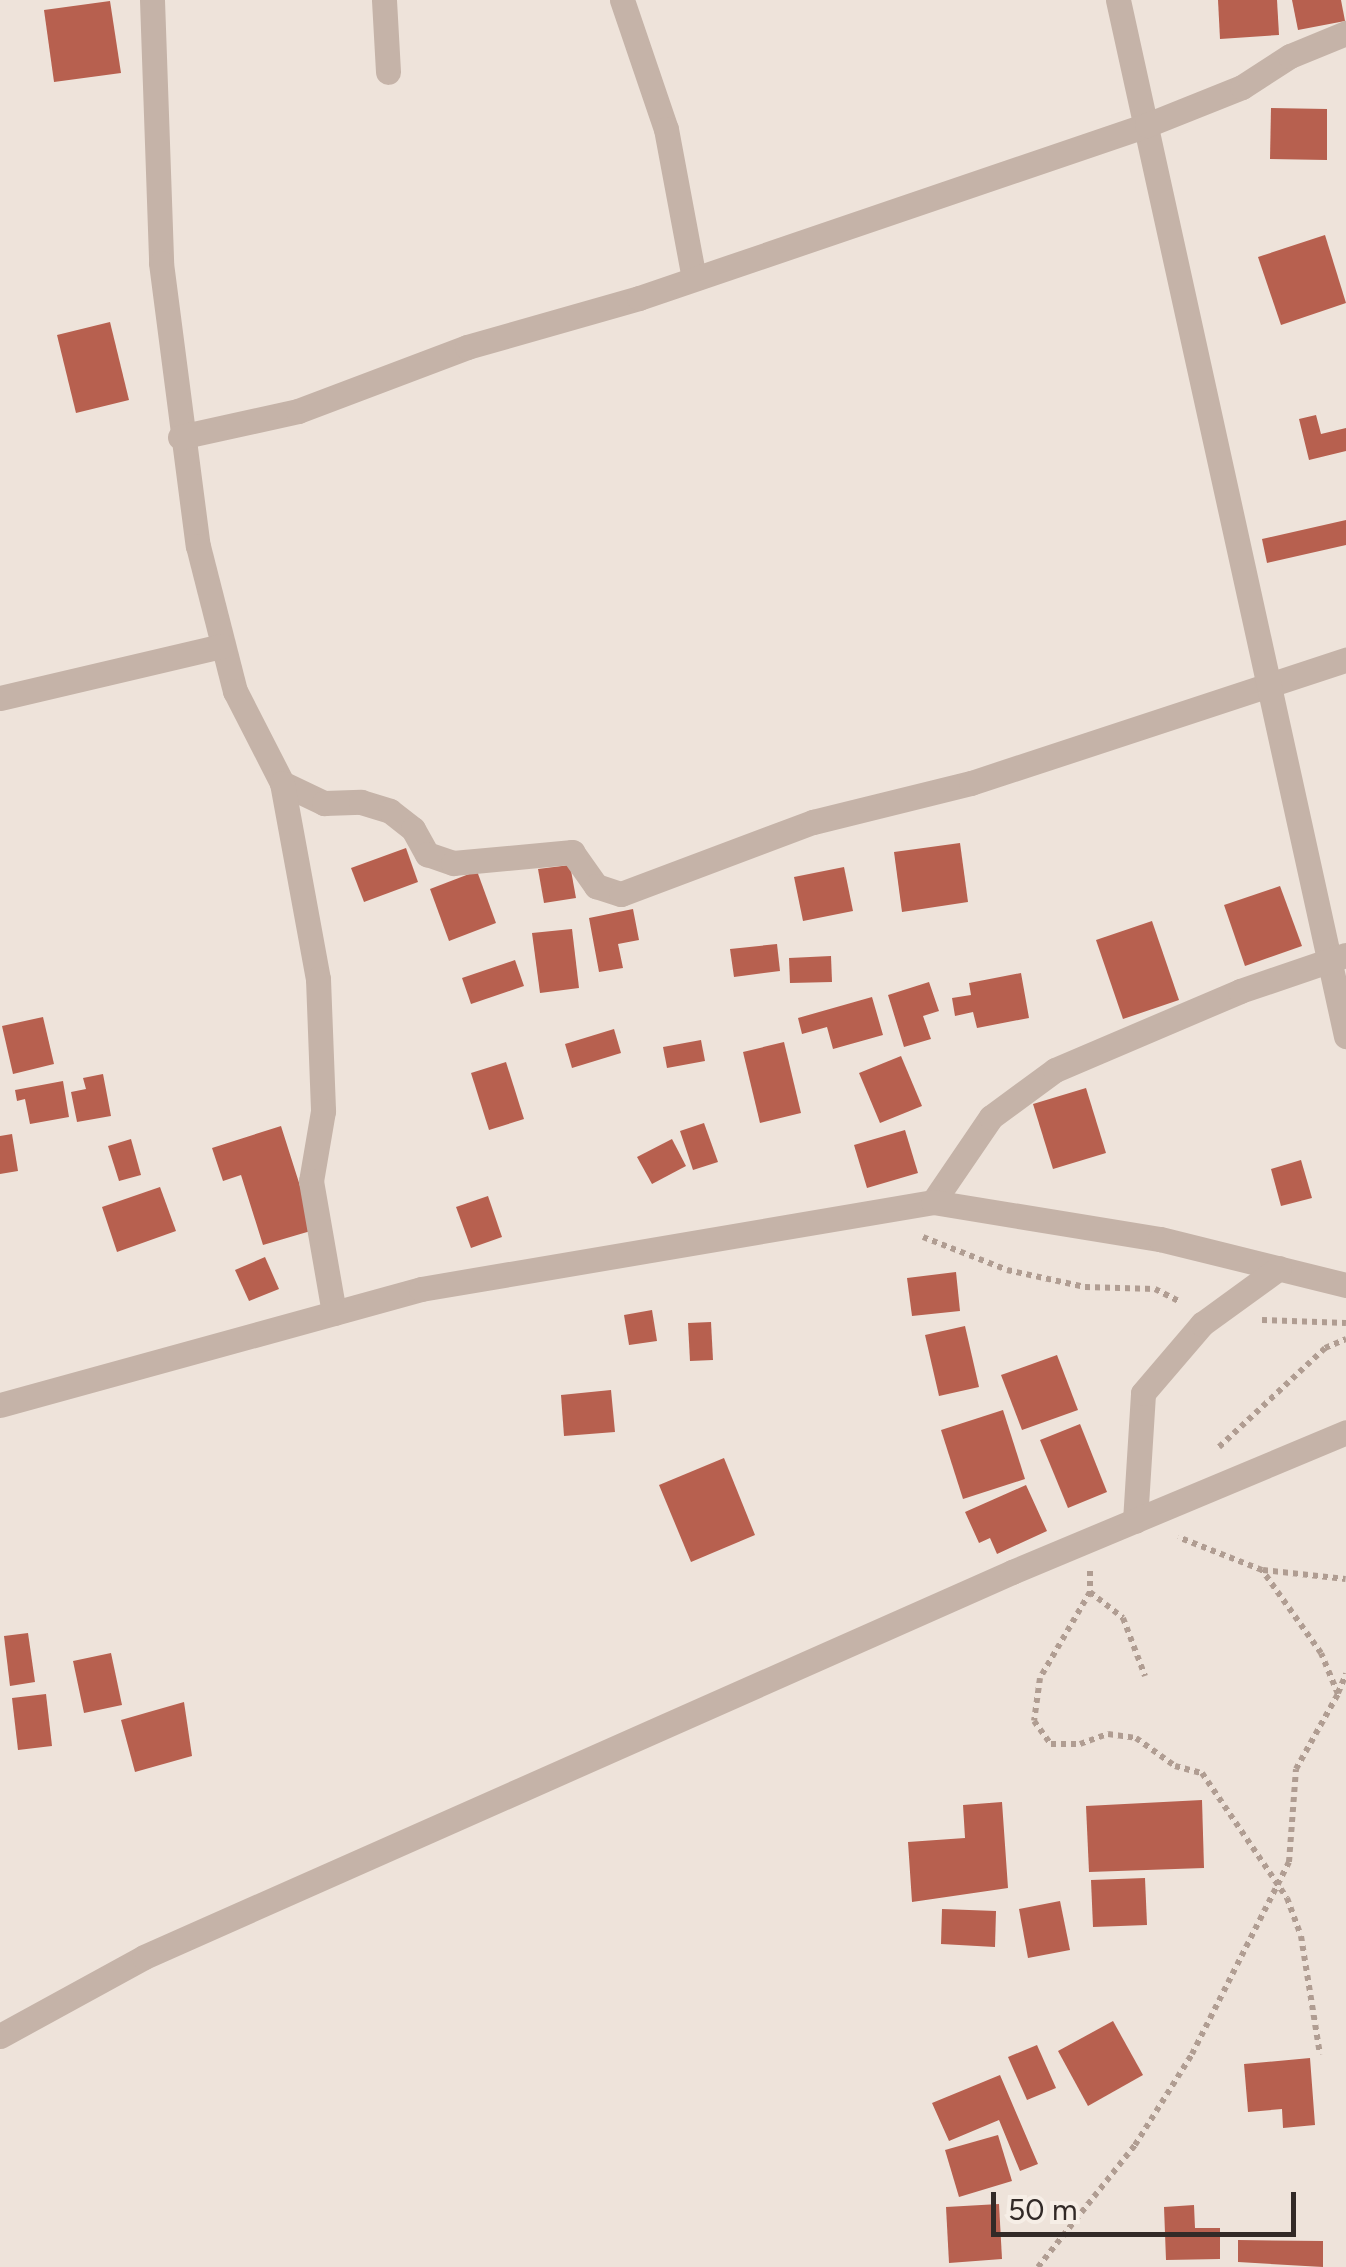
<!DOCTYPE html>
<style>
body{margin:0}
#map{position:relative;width:1346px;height:2267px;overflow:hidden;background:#eee3da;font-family:Figtree,sans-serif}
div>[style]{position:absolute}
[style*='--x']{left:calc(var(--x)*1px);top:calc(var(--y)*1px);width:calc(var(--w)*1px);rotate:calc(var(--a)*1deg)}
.building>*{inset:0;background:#b7604f}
.path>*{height:6px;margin-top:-3px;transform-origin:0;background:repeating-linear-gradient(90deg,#b09d92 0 5px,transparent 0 10px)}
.minor>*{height:25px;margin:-12.5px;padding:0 12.5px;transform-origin:12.5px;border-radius:12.5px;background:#c5b3a8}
span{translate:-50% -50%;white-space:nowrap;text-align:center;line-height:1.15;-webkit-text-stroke:8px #f6eee6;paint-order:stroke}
.scale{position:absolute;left:991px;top:2192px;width:305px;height:45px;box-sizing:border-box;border:5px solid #322a27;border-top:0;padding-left:12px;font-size:30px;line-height:35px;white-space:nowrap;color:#322a27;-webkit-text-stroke:8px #f6eee6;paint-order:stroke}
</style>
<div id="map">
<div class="building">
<i style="clip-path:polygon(1218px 0,1277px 0,1279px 35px,1220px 39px)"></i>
<i style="clip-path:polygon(1292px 0,1341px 0,1345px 21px,1298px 30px)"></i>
<i style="clip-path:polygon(110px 1px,121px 73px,54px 82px,44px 10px)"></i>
<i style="clip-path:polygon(1271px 108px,1327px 109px,1327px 160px,1270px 159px)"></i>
<i style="clip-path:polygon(1325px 235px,1346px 303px,1281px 325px,1258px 257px)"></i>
<i style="clip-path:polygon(110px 322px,129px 400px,76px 413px,57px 335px)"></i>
<i style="clip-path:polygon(1316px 415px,1321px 434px,1346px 428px,1346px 451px,1309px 460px,1299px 419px)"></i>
<i style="clip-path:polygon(1346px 520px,1346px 545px,1267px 563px,1262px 539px)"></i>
<i style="clip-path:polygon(960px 843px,968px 902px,902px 912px,894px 852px)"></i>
<i style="clip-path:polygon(406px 848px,418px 882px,364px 902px,351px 868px)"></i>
<i style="clip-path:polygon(570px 865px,576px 898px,544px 903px,538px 869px)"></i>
<i style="clip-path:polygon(844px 867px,853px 911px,803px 921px,794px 877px)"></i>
<i style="clip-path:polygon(477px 871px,496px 923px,449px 941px,430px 889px)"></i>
<i style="clip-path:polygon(1280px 886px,1302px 946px,1245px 966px,1224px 905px)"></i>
<i style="clip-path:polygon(633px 909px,639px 940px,618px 944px,623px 968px,599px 972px,589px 918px)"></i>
<i style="clip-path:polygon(1152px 921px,1179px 1000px,1123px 1019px,1096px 940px)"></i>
<i style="clip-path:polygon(572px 929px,579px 988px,540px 993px,532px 933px)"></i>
<i style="clip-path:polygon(777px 944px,780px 971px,734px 977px,730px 949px)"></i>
<i style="clip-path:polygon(831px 956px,832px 982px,790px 983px,789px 958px)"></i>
<i style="clip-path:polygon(515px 960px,524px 986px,471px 1004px,462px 978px)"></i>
<i style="clip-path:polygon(1021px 973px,1029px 1018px,977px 1028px,973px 1012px,955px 1016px,952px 998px,971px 995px,969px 983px)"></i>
<i style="clip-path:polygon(929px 982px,939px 1011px,923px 1016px,931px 1039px,904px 1047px,888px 995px)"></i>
<i style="clip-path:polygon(872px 997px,883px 1035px,833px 1049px,827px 1027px,802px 1034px,798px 1018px)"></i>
<i style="clip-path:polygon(43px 1017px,54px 1064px,13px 1074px,2px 1026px)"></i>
<i style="clip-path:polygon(614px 1029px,621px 1053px,572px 1068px,565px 1044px)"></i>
<i style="clip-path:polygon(701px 1040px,705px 1061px,667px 1068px,663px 1047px)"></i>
<i style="clip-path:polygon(784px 1042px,801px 1113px,760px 1123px,743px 1052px)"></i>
<i style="clip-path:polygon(901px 1056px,922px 1106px,880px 1123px,859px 1073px)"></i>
<i style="clip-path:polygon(506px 1062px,524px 1119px,489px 1130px,471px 1073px)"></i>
<i style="clip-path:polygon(103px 1074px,111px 1116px,77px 1122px,71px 1092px,86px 1089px,83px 1078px)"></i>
<i style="clip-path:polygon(63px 1081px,69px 1117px,30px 1124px,25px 1099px,17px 1101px,15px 1090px)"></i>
<i style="clip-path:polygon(1086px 1088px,1106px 1153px,1053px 1169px,1033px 1104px)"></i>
<i style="clip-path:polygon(704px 1123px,718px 1162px,693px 1170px,680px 1131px)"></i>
<i style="clip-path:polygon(281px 1126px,314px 1230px,263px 1245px,241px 1175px,223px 1181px,212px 1148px)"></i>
<i style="clip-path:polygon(905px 1130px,918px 1173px,867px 1188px,854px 1145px)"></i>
<i style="clip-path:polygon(12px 1134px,18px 1171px,0 1174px,0 1136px)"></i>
<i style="clip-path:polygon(131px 1139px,141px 1175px,119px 1181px,108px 1146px)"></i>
<i style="clip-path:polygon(672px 1139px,686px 1166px,652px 1184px,637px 1157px)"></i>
<i style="clip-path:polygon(1301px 1160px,1312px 1198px,1281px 1206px,1271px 1169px)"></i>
<i style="clip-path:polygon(160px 1187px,176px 1231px,117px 1252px,102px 1207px)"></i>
<i style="clip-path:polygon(488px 1196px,502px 1237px,471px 1248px,456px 1207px)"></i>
<i style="clip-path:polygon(265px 1257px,279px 1289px,249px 1301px,235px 1270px)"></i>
<i style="clip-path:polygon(956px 1272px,960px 1311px,912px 1316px,907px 1278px)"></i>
<i style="clip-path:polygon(652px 1310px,657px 1341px,629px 1345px,624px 1315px)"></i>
<i style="clip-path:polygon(711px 1322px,713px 1360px,690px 1361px,688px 1323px)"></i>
<i style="clip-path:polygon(965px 1326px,979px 1387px,939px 1396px,925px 1335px)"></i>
<i style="clip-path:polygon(1057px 1355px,1078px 1410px,1022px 1430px,1001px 1375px)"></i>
<i style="clip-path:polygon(611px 1390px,615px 1432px,564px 1436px,561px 1395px)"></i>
<i style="clip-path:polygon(1003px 1410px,1025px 1479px,963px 1499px,941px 1430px)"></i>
<i style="clip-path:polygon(1080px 1424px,1107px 1492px,1068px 1508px,1040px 1440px)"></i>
<i style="clip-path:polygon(724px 1458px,755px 1535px,691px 1562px,659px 1485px)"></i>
<i style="clip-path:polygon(1026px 1485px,1047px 1531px,997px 1554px,990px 1538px,979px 1543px,965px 1512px)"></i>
<i style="clip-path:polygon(28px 1633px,35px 1682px,10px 1686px,4px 1636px)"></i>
<i style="clip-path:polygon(111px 1653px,122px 1705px,84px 1713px,73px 1661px)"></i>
<i style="clip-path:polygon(46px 1694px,52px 1746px,18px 1750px,12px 1698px)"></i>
<i style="clip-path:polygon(184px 1702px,192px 1756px,135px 1772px,121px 1720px)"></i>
<i style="clip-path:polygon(1202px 1800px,1204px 1868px,1089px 1872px,1086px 1806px)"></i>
<i style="clip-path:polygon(1002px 1802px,1008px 1888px,912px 1902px,908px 1842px,965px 1838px,963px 1805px)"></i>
<i style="clip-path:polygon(1145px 1878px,1147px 1925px,1093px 1927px,1091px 1880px)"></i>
<i style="clip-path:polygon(1060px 1901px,1070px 1950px,1028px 1958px,1019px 1909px)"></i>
<i style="clip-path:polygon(942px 1909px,996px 1911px,995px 1947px,941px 1944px)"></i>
<i style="clip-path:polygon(1113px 2021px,1143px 2075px,1088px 2106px,1058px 2051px)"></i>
<i style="clip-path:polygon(1037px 2045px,1056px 2088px,1027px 2100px,1008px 2057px)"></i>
<i style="clip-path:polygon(1310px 2058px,1315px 2125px,1283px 2128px,1282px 2109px,1248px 2112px,1244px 2064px)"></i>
<i style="clip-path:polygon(1000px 2075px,1038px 2164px,1020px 2171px,999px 2120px,949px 2141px,932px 2103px)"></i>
<i style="clip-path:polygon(998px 2135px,1012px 2181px,959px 2197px,945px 2150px)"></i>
<i style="clip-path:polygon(999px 2204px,1002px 2259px,949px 2263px,946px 2207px)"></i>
<i style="clip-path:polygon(1194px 2205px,1195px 2228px,1220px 2228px,1220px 2259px,1166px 2260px,1164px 2207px)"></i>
<i style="clip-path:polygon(1238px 2240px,1323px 2241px,1323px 2267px,1238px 2262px)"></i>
</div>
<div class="path">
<i style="--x:923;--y:1237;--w:90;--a:21.4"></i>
<i style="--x:1007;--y:1270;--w:80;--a:12.3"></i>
<i style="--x:1085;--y:1287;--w:70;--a:1.6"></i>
<i style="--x:1155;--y:1289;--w:27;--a:27"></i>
<i style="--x:1262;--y:1320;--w:84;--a:2"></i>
<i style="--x:1219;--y:1447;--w:145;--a:-43"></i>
<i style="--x:1325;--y:1348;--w:23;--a:-23"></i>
<i style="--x:1263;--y:1570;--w:83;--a:6.2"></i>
<i style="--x:1090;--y:1571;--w:21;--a:90"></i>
<i style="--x:1090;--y:1592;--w:99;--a:120.2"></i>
<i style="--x:1040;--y:1678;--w:43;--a:97.9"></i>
<i style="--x:1034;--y:1721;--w:29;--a:54"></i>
<i style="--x:1051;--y:1744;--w:29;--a:0"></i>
<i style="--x:1080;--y:1744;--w:30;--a:-20"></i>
<i style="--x:1108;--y:1734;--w:28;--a:8"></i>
<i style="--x:1136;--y:1738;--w:48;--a:35.7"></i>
<i style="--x:1175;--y:1766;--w:28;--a:15"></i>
<i style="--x:1202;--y:1773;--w:151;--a:55.8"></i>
<i style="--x:1287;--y:1898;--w:40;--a:69.8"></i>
<i style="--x:1301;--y:1936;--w:120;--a:80.9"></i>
<i style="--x:1090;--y:1592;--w:42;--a:38.2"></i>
<i style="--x:1123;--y:1618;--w:62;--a:69.2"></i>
<i style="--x:1338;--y:1693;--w:21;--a:-67"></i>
<i style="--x:1038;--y:2267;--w:156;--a:-51.5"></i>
<i style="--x:1135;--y:2145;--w:107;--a:-57.9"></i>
<i style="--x:1192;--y:2054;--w:215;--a:-63.2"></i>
<i style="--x:1289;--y:1862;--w:93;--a:-85.7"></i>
<i style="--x:1296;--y:1769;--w:86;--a:-60.8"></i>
<i style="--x:1338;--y:1694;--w:44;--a:-112.5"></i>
<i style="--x:1321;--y:1653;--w:102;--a:-125.4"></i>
<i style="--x:1262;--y:1570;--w:90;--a:-158.6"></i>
</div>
<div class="minor">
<i style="--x:152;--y:0;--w:263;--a:88"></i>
<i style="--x:161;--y:263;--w:285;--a:82.6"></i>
<i style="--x:198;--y:546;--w:150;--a:75.7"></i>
<i style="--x:235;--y:691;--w:103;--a:62.9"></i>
<i style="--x:282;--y:783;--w:47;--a:25.5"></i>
<i style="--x:324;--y:803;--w:37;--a:-2"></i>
<i style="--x:361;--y:802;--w:30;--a:17"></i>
<i style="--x:390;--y:811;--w:29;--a:38"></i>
<i style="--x:413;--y:829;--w:29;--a:61"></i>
<i style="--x:427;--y:854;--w:28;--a:19"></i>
<i style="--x:453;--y:863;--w:120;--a:-5.3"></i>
<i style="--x:572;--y:852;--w:42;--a:54.8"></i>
<i style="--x:596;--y:886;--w:26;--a:18"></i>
<i style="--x:621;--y:894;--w:205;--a:-20.6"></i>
<i style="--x:813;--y:822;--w:163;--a:-13.9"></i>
<i style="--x:971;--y:783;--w:395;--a:-18.2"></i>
<i style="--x:384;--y:0;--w:72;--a:86.8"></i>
<i style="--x:622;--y:0;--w:136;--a:71.2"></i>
<i style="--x:666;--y:129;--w:152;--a:79.4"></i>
<i style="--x:1118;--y:0;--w:1061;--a:77.59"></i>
<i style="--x:180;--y:437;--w:121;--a:-12.4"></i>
<i style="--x:298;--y:411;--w:181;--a:-20.7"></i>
<i style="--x:467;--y:347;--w:179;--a:-15.9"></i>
<i style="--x:639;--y:298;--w:537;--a:-18.81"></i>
<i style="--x:1147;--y:125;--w:102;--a:-21.8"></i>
<i style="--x:1242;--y:87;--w:57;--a:-32.9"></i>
<i style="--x:1290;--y:56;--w:61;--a:-22.3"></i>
<i style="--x:0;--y:698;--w:228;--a:-13.2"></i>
<i style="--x:282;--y:783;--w:199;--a:79.6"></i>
<i style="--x:318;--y:979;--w:132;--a:87.8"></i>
<i style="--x:323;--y:1111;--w:71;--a:99.7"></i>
<i style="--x:311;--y:1181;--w:134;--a:80.1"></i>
<i style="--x:933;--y:1202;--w:103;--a:-55.7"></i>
<i style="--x:991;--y:1117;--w:79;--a:-36.3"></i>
<i style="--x:1055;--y:1070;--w:201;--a:-23.1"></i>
<i style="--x:1240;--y:991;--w:112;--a:-18.8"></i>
<i style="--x:0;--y:1405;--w:437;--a:-15.4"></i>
<i style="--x:421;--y:1289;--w:519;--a:-9.64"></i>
<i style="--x:933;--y:1202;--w:230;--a:9.3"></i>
<i style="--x:1160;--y:1239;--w:192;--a:13.9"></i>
<i style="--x:1135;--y:1521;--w:128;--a:-86.4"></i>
<i style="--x:1143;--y:1393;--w:91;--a:-49.5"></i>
<i style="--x:1202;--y:1324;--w:95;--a:-36"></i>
<i style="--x:0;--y:2036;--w:164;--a:-28.7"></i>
<i style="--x:144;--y:1957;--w:950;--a:-23.92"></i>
<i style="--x:1012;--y:1572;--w:362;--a:-22.7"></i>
</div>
<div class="scale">50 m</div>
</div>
